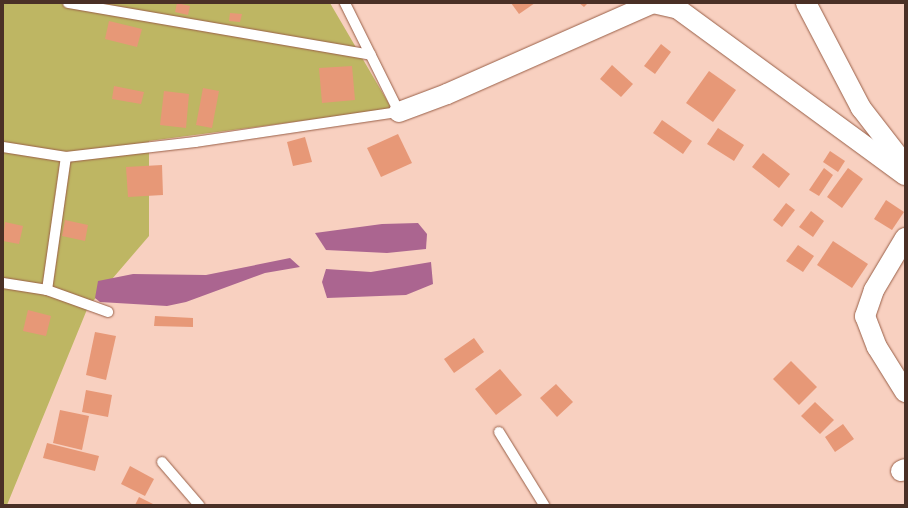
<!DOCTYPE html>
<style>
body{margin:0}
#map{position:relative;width:908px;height:508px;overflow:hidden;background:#f8d0c0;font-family:"Fira Sans",sans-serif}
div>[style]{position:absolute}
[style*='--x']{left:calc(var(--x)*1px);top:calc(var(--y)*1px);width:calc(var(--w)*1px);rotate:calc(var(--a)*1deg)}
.green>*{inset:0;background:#beb663}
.water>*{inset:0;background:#ab6590}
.building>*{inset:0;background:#e79877}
.roads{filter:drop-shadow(0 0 1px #995f47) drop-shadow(0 0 1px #995f47)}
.service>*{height:10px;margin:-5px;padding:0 5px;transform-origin:5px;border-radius:5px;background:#fff}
.minor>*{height:20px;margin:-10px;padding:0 10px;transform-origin:10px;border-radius:10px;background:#fff}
span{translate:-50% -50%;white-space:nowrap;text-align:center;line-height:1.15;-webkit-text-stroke:3.5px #fbfbfb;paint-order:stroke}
.frame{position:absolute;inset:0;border:4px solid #4a3026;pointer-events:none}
</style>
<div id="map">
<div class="green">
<i style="clip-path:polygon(3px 3px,330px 3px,392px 109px,149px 141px,149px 236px,88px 307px,7px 505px,3px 505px)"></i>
</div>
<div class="water">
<i style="clip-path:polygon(418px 223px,427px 234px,426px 249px,387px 253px,326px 250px,315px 233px,382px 224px)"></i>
<i style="clip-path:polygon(290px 258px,300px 267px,265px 273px,186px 302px,167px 306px,100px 302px,95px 298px,98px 281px,133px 274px,206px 275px)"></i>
<i style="clip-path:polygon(431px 262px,433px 284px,406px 295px,327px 298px,322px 282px,326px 269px,371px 272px)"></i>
</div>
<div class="building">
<i style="clip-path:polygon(177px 3px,190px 6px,188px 15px,175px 12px)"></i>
<i style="clip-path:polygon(511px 3px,535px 3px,519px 14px)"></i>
<i style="clip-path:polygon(579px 3px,588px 3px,584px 7px)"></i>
<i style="clip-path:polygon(230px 13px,242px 14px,240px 22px,229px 21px)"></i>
<i style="clip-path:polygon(109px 21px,142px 29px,137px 47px,105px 39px)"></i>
<i style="clip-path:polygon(661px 44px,671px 52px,655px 74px,644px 66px)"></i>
<i style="clip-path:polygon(612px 65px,633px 84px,621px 97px,600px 79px)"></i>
<i style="clip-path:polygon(352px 66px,355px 100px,322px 103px,319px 68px)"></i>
<i style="clip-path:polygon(709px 71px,736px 90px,713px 122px,686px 103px)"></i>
<i style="clip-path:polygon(114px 86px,144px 92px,141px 104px,112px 99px)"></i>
<i style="clip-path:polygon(203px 88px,219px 91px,212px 128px,196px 125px)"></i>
<i style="clip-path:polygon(164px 91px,189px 94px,186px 128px,160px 125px)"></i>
<i style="clip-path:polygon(662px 120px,692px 141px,683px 154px,653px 133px)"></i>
<i style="clip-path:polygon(718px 128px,744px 145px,734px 161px,707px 144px)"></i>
<i style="clip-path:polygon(398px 134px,412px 163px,381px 177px,367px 148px)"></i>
<i style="clip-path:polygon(305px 137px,312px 162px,293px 166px,287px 142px)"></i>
<i style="clip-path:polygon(830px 151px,845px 161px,838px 172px,823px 162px)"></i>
<i style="clip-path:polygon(763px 153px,790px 174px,779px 188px,752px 167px)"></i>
<i style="clip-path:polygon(162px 165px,163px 195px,128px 197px,126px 167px)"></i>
<i style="clip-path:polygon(824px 168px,833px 175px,819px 196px,809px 190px)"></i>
<i style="clip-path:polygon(848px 168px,863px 179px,842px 208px,827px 197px)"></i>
<i style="clip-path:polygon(886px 200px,904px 212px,892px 230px,874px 219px)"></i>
<i style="clip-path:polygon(786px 203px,795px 210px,782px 227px,773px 220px)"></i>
<i style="clip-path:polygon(811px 211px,824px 221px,813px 237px,799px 227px)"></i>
<i style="clip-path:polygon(65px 220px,88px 225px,85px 241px,62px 236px)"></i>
<i style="clip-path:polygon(5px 222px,23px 226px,19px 244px,3px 241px)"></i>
<i style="clip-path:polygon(833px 241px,868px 264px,852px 288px,817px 265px)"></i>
<i style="clip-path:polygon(798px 245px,814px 256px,803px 272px,786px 261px)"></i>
<i style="clip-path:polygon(28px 310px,51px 316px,46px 336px,23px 331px)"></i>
<i style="clip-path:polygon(155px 316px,193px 318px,193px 327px,154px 326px)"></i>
<i style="clip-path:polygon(95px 332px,116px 336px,106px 380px,86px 375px)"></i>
<i style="clip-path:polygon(474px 338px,484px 352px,454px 373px,444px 359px)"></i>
<i style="clip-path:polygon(791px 361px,817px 387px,799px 405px,773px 379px)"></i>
<i style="clip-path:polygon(500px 369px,522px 395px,496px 415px,475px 389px)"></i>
<i style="clip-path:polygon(556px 384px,573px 402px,557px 417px,540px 398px)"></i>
<i style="clip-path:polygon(86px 390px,112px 395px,108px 417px,82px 412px)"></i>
<i style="clip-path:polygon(815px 402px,834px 420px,820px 434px,801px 416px)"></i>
<i style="clip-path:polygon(60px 410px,89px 416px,82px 450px,53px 443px)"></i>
<i style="clip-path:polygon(843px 424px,854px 439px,835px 452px,825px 437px)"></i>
<i style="clip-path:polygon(47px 443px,99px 456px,95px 471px,43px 458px)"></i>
<i style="clip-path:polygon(130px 466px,154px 479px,145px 496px,121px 484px)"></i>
<i style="clip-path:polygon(139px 497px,155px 505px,135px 505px)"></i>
</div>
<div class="roads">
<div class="service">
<i style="--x:68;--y:3;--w:307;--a:9.7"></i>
<i style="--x:3;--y:147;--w:64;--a:9"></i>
<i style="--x:66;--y:157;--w:130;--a:-6.6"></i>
<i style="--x:195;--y:142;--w:206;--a:-8.4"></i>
<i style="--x:399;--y:112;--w:122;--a:-116.4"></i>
<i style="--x:3;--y:283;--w:45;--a:9"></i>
<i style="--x:47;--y:290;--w:65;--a:19.8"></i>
<i style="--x:47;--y:290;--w:134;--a:-81.9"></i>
<i style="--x:499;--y:432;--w:86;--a:58.3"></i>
<i style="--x:162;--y:462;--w:57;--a:49.3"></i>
</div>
<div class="minor">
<i style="--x:806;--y:3;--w:119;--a:62.4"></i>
<i style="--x:861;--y:108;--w:72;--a:52.3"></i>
<i style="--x:399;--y:112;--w:51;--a:-20.6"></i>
<i style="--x:447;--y:94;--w:225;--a:-23.8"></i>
<i style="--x:653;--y:3;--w:26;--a:13"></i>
<i style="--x:678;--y:9;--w:281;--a:36.2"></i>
<i style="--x:905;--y:238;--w:61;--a:120.8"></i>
<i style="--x:874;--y:290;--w:28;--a:109"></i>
<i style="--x:865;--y:316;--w:33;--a:69"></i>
<i style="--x:877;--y:347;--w:53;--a:58.1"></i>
<i style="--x:901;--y:471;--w:4;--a:-27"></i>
</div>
</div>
<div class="frame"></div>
</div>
